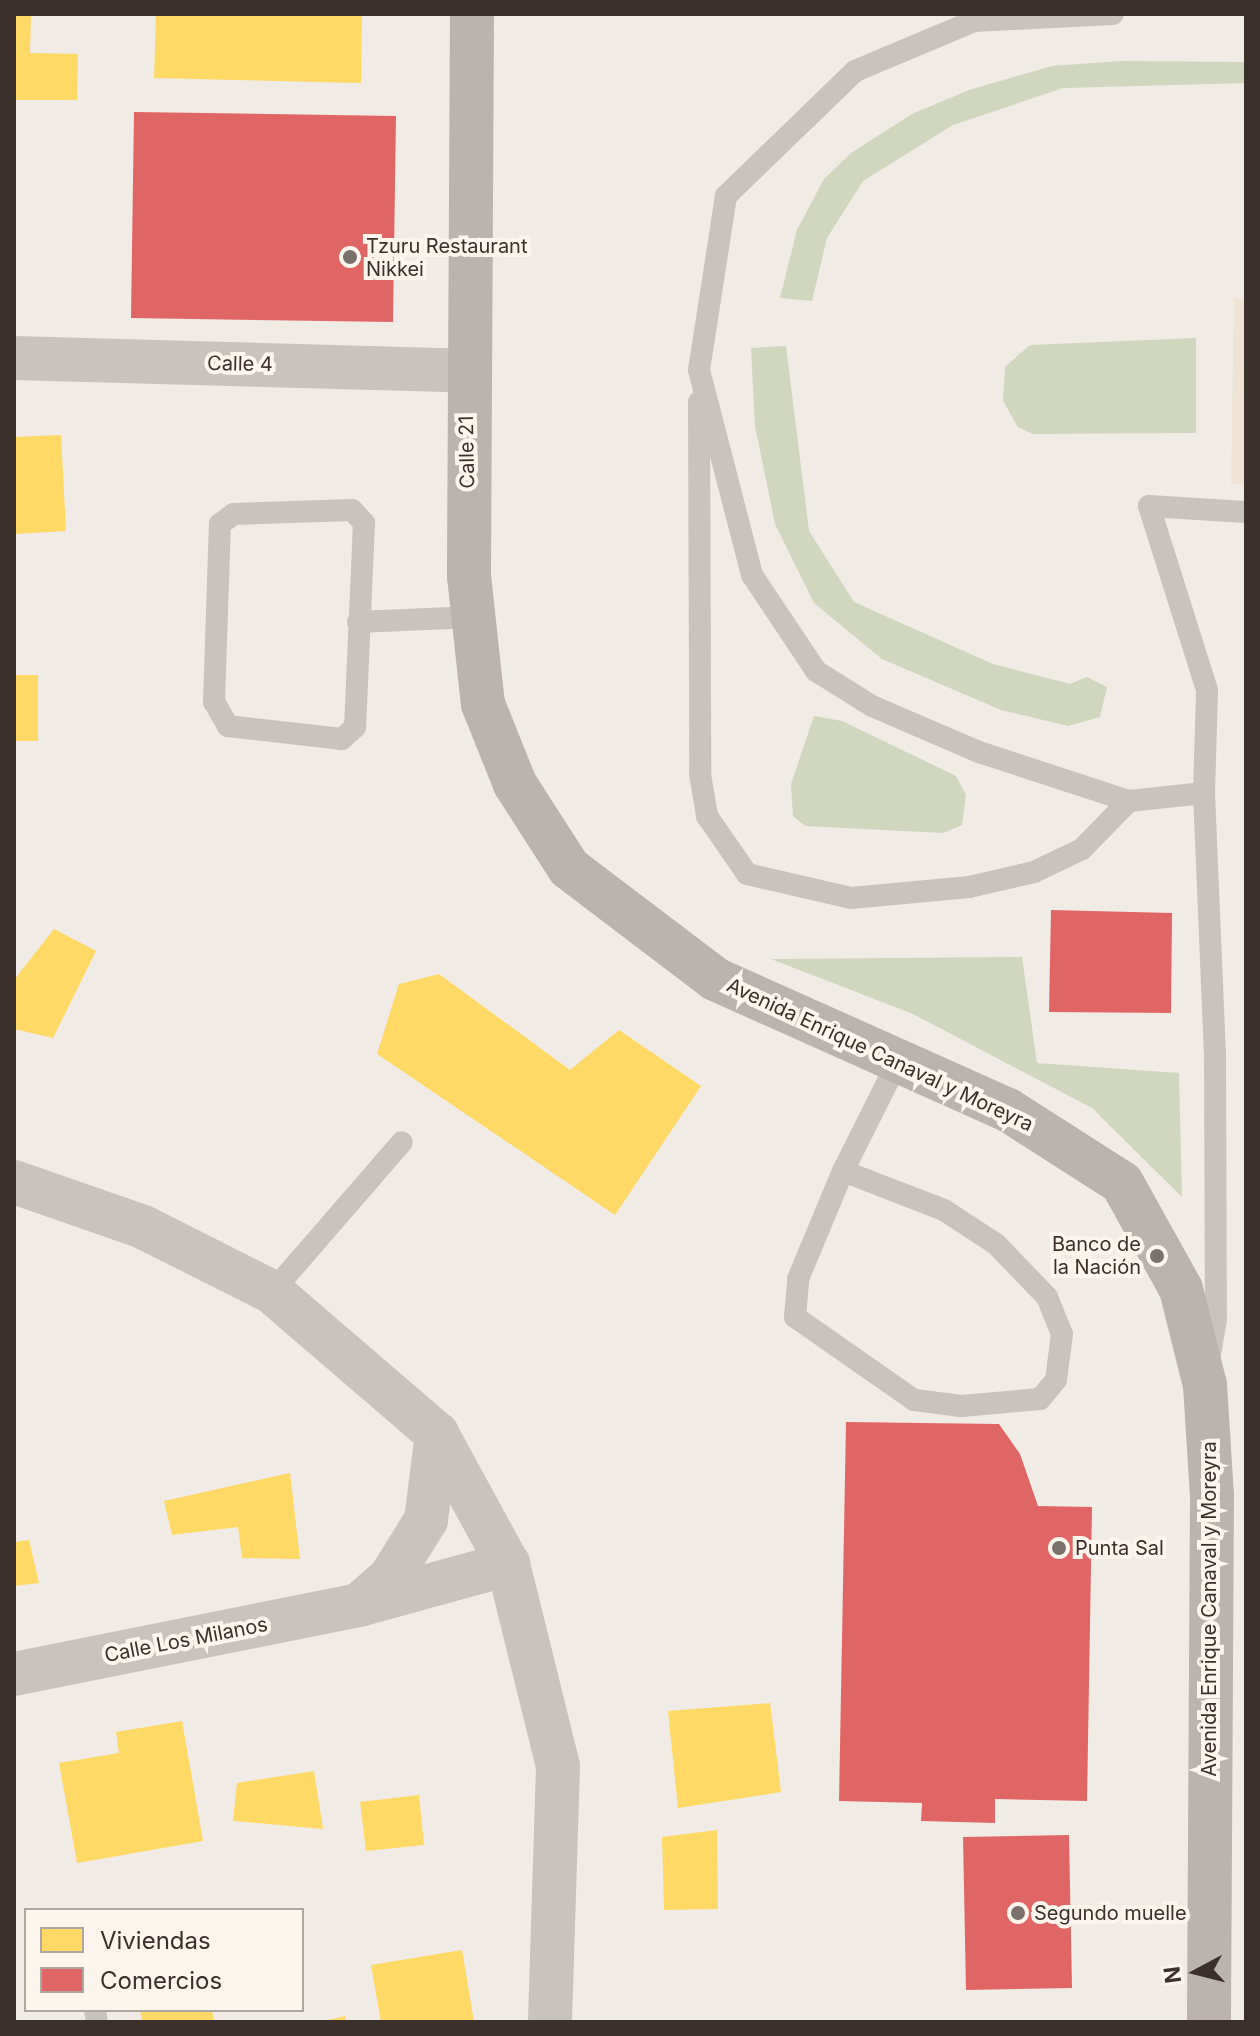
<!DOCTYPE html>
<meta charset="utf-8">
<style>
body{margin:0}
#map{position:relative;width:1260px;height:2036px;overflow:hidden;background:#f0ebe5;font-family:Inter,sans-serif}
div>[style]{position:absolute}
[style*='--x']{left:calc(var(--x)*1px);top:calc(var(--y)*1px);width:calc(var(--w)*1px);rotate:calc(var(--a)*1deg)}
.green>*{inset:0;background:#d1d6bf}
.plaza>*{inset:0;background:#eee3d5}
.homes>*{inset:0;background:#ffd966}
.shops>*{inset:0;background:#e06666}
.lane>*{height:22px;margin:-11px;padding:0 11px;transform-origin:11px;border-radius:11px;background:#c9c3be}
.street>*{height:44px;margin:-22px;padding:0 22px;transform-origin:22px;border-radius:22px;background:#c9c3be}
.secondary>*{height:44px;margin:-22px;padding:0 22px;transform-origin:22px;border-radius:22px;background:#bab3ae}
.dots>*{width:22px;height:22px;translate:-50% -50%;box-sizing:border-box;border:4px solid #fbf5ee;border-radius:50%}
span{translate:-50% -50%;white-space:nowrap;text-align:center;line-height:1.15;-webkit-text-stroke:8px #fbf5ee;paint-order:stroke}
.poi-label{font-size:20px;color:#3b302b}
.left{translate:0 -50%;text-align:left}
.right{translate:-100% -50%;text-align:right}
.street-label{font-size:20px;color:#3b302b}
.frame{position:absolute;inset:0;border:16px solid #3b302b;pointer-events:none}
.legend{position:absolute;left:24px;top:1908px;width:280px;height:104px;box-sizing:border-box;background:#fbf5ee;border:2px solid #aea6a0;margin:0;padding:10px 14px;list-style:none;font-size:24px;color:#3b302b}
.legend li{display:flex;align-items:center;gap:16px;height:40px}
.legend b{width:40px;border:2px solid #aea6a0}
.north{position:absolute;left:1156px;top:1932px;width:80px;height:80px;-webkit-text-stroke:6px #fbf5ee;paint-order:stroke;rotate:263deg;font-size:22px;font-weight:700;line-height:32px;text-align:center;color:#3b302b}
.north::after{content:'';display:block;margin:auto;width:28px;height:36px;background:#3b302b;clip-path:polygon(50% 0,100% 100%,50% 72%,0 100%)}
</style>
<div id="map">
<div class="green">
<i style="clip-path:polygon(1120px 61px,1246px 62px,1246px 83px,1063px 88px,953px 125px,863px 181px,827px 238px,812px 301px,780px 298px,797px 230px,824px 179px,851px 153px,912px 114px,969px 90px,1052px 66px)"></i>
<i style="clip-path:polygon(1196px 338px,1196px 433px,1033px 434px,1018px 427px,1003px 401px,1005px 367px,1030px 345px)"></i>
<i style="clip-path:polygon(786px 346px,809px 531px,854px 602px,993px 664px,1070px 684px,1087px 677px,1107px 687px,1100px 717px,1068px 726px,1001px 710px,882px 659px,814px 603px,775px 524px,755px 426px,751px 348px)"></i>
<i style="clip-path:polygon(814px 716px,842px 721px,956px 776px,966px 795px,962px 825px,943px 833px,805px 826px,793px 816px,791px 784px)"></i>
<i style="clip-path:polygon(1022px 957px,1037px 1063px,1179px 1073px,1182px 1197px,1092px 1108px,913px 1014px,771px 959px)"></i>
</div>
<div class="plaza">
<i style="clip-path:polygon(1234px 299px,1246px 299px,1246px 484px,1231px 484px)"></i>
</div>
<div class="homes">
<i style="clip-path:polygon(14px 14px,31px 14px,30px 53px,78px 54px,77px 100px,14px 100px)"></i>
<i style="clip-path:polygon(156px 14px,362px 14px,361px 83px,154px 78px)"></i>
<i style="clip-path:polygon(61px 435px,66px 531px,14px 534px,14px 437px)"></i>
<i style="clip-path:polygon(14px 675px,38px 675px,38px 741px,14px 741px)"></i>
<i style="clip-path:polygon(54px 929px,96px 951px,53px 1038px,14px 1029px,14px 980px)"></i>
<i style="clip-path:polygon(439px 974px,570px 1070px,619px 1030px,701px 1086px,615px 1215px,377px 1054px,399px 984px)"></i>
<i style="clip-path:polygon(290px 1473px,300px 1559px,242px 1558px,238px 1527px,172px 1535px,164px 1501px)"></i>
<i style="clip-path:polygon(29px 1540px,39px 1583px,14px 1586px,14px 1542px)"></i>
<i style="clip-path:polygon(770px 1703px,781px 1792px,678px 1808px,668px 1711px)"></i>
<i style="clip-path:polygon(182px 1721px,203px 1841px,77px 1863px,59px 1763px,119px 1753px,116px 1732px)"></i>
<i style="clip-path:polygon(314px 1771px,323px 1829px,233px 1821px,237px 1783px)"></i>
<i style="clip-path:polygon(419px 1795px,424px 1845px,366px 1851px,360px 1802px)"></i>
<i style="clip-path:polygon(717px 1830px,718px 1909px,664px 1910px,662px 1837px)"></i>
<i style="clip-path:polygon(462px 1950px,474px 2022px,381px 2022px,371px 1965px)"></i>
<i style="clip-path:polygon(140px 2010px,212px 2010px,214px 2022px,142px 2022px)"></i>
<i style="clip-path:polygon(345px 2016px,346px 2022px,324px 2022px,324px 2021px)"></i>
</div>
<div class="shops">
<i style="clip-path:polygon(134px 112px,396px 116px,393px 322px,131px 318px)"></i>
<i style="clip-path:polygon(1051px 910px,1172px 913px,1171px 1013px,1049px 1012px)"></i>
<i style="clip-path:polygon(846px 1422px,999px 1424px,1020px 1454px,1038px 1506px,1092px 1507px,1087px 1801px,995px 1799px,995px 1823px,921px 1821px,922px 1803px,839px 1801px)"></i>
<i style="clip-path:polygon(1069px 1835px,1072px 1988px,966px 1990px,963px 1837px)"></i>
</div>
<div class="lane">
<i style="--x:1113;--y:14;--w:139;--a:177.1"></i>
<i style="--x:974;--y:21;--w:129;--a:157.2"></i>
<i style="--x:855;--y:71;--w:180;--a:135.9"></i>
<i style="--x:726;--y:196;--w:176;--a:98.8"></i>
<i style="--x:699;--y:370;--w:212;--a:75.5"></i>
<i style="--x:752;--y:575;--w:115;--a:56.3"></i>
<i style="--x:816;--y:671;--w:66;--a:32"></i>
<i style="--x:872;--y:706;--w:116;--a:23.3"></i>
<i style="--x:979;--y:752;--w:158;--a:18.1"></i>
<i style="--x:1129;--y:801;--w:75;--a:-6.1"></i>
<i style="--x:1204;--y:793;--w:259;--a:87.6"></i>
<i style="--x:1215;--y:1052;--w:267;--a:89.8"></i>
<i style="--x:1216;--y:1319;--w:42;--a:99.7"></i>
<i style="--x:699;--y:402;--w:372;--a:89.8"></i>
<i style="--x:700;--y:774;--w:43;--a:80.5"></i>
<i style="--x:707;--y:816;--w:70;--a:55.4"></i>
<i style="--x:747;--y:874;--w:107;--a:13"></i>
<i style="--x:851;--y:898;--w:119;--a:-5.3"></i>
<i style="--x:969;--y:887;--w:67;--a:-13"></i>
<i style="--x:1034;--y:872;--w:53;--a:-25.6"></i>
<i style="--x:1082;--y:849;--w:67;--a:-45.6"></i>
<i style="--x:352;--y:510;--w:18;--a:47"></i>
<i style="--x:364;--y:523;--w:204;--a:92.5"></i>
<i style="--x:355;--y:727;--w:18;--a:137"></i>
<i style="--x:342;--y:739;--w:115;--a:-173.5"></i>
<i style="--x:228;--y:726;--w:28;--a:-120"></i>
<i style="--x:214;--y:702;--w:178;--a:-88.1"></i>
<i style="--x:220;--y:524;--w:17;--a:-36"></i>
<i style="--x:234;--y:514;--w:118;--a:-1.9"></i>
<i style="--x:358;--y:622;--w:116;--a:-2.5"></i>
<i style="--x:1204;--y:793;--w:103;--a:-88.3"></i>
<i style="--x:1207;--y:690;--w:193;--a:-107.5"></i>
<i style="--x:1149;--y:506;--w:97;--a:3.5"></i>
<i style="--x:843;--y:1171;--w:108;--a:21.1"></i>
<i style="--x:944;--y:1210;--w:62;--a:33.2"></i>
<i style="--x:996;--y:1244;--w:74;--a:46.1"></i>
<i style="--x:1047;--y:1297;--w:40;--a:68"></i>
<i style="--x:1062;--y:1334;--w:46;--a:97.4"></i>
<i style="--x:1056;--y:1380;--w:25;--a:130"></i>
<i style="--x:1040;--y:1399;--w:79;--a:174.9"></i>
<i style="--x:961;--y:1406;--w:47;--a:-172.7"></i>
<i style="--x:914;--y:1400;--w:145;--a:-145.1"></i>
<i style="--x:795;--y:1317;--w:38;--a:-85"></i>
<i style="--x:798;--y:1279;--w:117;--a:-67.4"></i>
<i style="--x:843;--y:1171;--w:123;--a:-63.4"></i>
<i style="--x:272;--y:1292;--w:198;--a:-49.1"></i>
<i style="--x:95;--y:2010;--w:12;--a:81"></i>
</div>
<div class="street">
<i style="--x:14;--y:358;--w:452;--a:1.6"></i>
<i style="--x:14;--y:1182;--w:137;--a:19.2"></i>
<i style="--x:143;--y:1227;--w:144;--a:26.7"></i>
<i style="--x:272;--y:1292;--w:218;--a:40.7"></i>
<i style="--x:437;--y:1434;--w:148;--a:61.4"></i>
<i style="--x:508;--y:1564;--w:208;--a:76.1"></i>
<i style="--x:558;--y:1766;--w:256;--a:91.8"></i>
<i style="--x:361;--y:1603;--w:38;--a:-41"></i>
<i style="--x:390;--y:1578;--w:68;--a:-58.2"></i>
<i style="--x:426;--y:1520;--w:87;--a:-82.7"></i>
<i style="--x:14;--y:1674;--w:352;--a:-11.3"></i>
<i style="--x:359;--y:1605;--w:155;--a:-15.4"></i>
</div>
<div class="secondary">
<i style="--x:472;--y:14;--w:562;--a:90.31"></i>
<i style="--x:469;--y:576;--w:129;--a:83.8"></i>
<i style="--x:483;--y:704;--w:86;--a:68.2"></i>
<i style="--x:515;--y:784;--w:100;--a:57.3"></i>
<i style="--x:569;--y:868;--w:183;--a:37.2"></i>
<i style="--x:715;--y:979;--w:321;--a:24.1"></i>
<i style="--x:1008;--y:1110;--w:135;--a:32.6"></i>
<i style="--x:1122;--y:1183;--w:121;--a:60.9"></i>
<i style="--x:1181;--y:1289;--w:99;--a:76"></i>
<i style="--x:1205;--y:1385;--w:110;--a:86.4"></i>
<i style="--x:1212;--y:1495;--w:527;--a:90.33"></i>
</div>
<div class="dots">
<i style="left:350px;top:257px;background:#7a716c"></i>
<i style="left:1157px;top:1256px;background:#7a716c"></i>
<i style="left:1059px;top:1548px;background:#7a716c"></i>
<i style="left:1018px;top:1913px;background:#7a716c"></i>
</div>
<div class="poi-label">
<span class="left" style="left:366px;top:258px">Tzuru Restaurant<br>Nikkei</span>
<span class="right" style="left:1141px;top:1256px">Banco de<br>la Nación</span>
<span class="left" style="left:1075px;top:1548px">Punta Sal</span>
<span class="left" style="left:1034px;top:1913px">Segundo muelle</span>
</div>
<div class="street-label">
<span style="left:240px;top:364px;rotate:1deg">Calle 4</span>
<span style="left:467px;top:452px;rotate:-91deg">Calle 21</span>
<span style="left:880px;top:1055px;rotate:25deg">Avenida Enrique Canaval y Moreyra</span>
<span style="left:1209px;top:1609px;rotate:-90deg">Avenida Enrique Canaval y Moreyra</span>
<span style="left:186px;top:1640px;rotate:-11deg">Calle Los Milanos</span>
</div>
<div class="frame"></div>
<ul class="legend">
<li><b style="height:22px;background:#ffd966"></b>Viviendas</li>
<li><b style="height:22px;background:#e06666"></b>Comercios</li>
</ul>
<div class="north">N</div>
</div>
